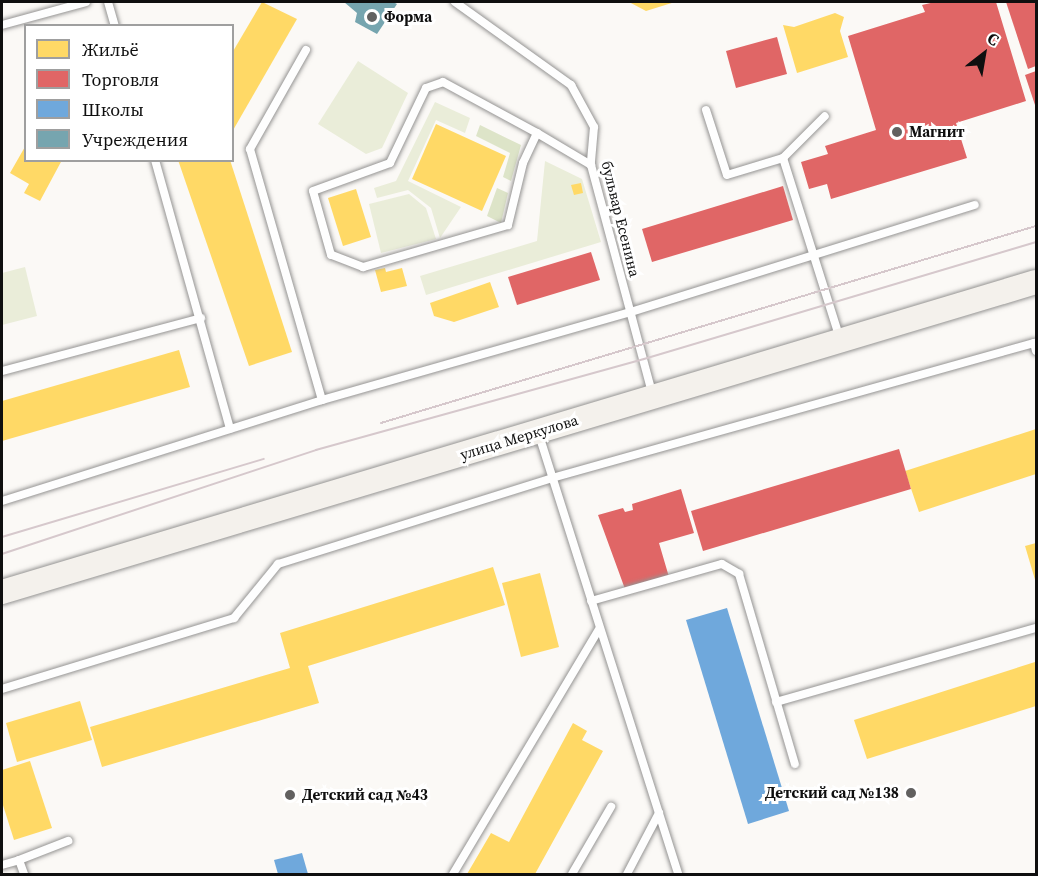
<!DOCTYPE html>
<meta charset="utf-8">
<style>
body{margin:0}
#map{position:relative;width:1038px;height:876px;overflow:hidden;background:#fbf9f6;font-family:"Source Serif 4",serif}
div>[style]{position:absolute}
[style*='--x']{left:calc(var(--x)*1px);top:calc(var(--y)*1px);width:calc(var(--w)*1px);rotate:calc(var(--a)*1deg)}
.green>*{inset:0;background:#eaedd9}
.forest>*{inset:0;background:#dde4c8}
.homes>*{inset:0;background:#ffd966}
.shops>*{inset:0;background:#e06666}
.schools>*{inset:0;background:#6fa8dc}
.public>*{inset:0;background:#76a5af}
.roads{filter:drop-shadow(0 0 2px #959493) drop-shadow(0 0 2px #959493)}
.lane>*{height:8px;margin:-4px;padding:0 4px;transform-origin:4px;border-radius:4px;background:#fefefe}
.secondary>*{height:24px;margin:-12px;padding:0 12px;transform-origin:12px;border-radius:12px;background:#f4f1ec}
.tram>*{height:1.5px;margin:-0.75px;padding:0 0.75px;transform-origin:0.75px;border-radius:0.75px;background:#d6c8cc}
.dots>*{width:16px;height:16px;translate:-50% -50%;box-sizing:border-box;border:3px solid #fff;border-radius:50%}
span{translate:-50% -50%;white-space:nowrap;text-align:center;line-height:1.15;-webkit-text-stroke:6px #fff;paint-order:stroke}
.poi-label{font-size:15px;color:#0f0f0f;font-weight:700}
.left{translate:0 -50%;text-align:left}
.right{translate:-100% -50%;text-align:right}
.street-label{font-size:15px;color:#0f0f0f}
.frame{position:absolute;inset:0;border:3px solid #0f0f0f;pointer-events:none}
.legend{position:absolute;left:24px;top:24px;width:210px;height:138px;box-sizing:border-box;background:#fff;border:2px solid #9f9f9f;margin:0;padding:8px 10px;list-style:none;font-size:18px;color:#0f0f0f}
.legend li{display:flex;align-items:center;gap:12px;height:30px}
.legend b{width:30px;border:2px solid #9f9f9f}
.north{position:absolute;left:954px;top:24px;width:60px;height:60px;-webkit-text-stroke:4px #fff;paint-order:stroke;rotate:31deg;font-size:16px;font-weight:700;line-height:24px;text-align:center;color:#0f0f0f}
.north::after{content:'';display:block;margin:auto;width:21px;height:27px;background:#0f0f0f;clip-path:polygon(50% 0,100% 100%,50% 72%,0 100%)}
</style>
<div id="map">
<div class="green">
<i style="clip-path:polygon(358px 61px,408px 93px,382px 148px,366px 154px,318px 124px)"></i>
<i style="clip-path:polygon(435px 102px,470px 118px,465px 133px,436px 120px,408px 181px,461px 207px,440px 238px,431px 208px,408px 190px,377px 198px,374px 188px,396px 181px)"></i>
<i style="clip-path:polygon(545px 161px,582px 179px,601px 242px,426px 295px,420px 276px,537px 241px)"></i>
<i style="clip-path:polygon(409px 194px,426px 208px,436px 239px,381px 253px,369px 204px)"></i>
<i style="clip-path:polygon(25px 267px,37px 316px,2px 325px,2px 273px)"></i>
</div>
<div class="forest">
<i style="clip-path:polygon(480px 125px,521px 145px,511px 181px,503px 177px,510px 153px,476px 136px)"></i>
<i style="clip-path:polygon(497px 188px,508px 193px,501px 223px,487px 216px)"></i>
</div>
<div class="homes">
<i style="clip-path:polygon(262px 2px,297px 19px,232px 132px,232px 53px)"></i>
<i style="clip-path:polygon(629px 2px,675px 2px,646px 11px)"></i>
<i style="clip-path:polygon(835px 13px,844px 17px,840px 31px,848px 57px,797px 73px,783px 25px,794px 27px)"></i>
<i style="clip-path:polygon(436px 124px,506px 156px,482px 211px,412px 179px)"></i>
<i style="clip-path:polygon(26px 145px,26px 160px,62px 160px,40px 201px,24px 193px,29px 184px,10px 173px)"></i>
<i style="clip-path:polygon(178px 160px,230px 160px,292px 352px,249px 366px)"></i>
<i style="clip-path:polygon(581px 183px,583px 193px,574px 195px,571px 185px)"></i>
<i style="clip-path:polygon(356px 189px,371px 237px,343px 246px,328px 198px)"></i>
<i style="clip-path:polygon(385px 268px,386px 272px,402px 268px,407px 286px,381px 292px,375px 270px)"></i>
<i style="clip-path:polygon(490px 282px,499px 307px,454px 322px,434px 316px,430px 303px)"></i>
<i style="clip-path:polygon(179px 350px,190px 387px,2px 441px,2px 401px)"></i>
<i style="clip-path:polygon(1036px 429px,1036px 474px,919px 512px,905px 471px)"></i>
<i style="clip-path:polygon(1036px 543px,1036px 583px,1025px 546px)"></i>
<i style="clip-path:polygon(493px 567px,505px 605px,308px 666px,319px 703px,102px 767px,90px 727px,290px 668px,280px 633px)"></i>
<i style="clip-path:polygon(540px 573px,559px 647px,521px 657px,502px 583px)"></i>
<i style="clip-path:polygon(1035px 662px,1036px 706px,867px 759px,854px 720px)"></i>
<i style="clip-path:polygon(80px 701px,92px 740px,17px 762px,6px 723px)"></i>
<i style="clip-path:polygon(573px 723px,587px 731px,582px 740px,603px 751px,535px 874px,467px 874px,491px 833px,509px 842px)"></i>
<i style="clip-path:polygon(30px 761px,52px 828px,14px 840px,2px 802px,2px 770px)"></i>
</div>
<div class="shops">
<i style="clip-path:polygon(935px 2px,996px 2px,1026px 101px,956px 123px,967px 158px,831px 199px,827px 184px,809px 189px,801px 162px,828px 154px,825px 146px,876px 130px,848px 36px,925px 12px,922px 5px)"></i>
<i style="clip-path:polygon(1006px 2px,1036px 2px,1036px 66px,1028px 69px)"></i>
<i style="clip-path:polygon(777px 37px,787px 74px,736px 88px,726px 51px)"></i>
<i style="clip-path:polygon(1036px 71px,1036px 108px,1025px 75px)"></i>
<i style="clip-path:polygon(783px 186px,793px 220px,652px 262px,642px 229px)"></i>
<i style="clip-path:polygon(591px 252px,600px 280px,517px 305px,508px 277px)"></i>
<i style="clip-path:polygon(899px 449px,911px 489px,703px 551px,691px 511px)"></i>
<i style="clip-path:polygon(681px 489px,694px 533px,659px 543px,669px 577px,625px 589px,598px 515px,623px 508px,625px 512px,633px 510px,632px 504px)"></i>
</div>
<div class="schools">
<i style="clip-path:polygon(727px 608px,789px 811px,748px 824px,686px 620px)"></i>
<i style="clip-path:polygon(302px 853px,308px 874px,278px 874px,274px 860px)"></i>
</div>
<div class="public">
<i style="clip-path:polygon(344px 2px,393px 2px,397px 4px,377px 34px,355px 22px,357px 13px)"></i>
</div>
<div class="roads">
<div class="lane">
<i style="--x:108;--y:2;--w:25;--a:74"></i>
<i style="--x:455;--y:2;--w:143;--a:35.6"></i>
<i style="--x:571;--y:85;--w:48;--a:61.3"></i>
<i style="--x:594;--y:127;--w:38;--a:95"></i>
<i style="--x:591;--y:165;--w:239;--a:75"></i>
<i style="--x:2;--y:25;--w:87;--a:-15.3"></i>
<i style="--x:306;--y:50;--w:114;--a:119.5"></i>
<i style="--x:250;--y:149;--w:261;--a:74"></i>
<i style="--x:706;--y:110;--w:68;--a:72.1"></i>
<i style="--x:727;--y:175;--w:59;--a:-16.9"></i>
<i style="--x:783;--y:158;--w:190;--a:72.5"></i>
<i style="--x:537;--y:133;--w:33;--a:115"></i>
<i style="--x:523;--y:163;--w:64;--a:103.6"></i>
<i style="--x:508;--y:225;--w:151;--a:163.8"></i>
<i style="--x:363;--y:267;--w:34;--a:-159"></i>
<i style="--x:331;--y:255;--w:66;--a:-105.7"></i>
<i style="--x:313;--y:191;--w:82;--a:-20"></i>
<i style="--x:390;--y:163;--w:83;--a:-64.4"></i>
<i style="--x:426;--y:88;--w:18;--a:-19"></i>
<i style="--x:443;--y:82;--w:107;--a:28.5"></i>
<i style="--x:537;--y:133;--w:63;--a:30.7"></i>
<i style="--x:783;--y:158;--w:59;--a:-45"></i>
<i style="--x:155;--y:160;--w:279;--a:74.4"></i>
<i style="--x:2;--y:371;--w:206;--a:-14.9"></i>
<i style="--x:539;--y:435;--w:460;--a:72.4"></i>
<i style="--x:2;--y:501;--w:336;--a:-17.5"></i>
<i style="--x:322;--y:400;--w:321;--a:-15.9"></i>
<i style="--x:631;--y:312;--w:360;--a:-17.3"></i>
<i style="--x:591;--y:601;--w:136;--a:-15.8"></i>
<i style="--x:722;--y:564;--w:20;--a:30"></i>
<i style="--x:739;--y:574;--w:198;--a:73.6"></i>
<i style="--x:2;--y:689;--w:243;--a:-17"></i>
<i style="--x:234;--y:618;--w:70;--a:-50.8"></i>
<i style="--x:278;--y:564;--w:287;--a:-17.4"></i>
<i style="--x:552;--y:478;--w:501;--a:-15.65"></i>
<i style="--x:1034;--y:343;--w:8;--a:76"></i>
<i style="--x:776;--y:702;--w:270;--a:-15.9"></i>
<i style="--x:19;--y:860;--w:53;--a:-21.2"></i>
<i style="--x:2;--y:865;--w:18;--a:-16"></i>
<i style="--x:19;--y:860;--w:15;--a:70"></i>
<i style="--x:453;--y:874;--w:285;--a:-59.2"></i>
<i style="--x:572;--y:874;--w:78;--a:-59.8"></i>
<i style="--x:627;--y:874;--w:69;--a:-62.3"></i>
</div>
<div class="secondary">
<i style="--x:2;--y:592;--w:1079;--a:-16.69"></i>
</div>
</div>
<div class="tram">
<i style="--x:381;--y:423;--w:684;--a:-16.74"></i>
<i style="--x:2;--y:537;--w:273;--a:-16.6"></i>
<i style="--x:2;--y:554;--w:331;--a:-18.3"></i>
<i style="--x:316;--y:450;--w:340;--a:-15.5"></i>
<i style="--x:644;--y:359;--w:409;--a:-16.6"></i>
</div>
<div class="dots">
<i style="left:372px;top:17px;background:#626160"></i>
<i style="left:897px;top:132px;background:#626160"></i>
<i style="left:911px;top:793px;background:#626160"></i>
<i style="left:290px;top:795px;background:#626160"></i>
</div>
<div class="poi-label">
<span class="left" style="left:384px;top:17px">Форма</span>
<span class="left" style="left:909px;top:132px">Магнит</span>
<span class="right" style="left:899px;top:793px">Детский сад №138</span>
<span class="left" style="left:302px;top:795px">Детский сад №43</span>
</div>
<div class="street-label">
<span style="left:621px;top:219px;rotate:76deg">бульвар Есенина</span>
<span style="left:519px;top:437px;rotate:-17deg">улица Меркулова</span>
</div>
<div class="frame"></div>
<ul class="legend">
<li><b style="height:16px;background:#ffd966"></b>Жильё</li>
<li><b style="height:16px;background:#e06666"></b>Торговля</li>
<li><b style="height:16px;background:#6fa8dc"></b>Школы</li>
<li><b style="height:16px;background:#76a5af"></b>Учреждения</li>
</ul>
<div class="north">С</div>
</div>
